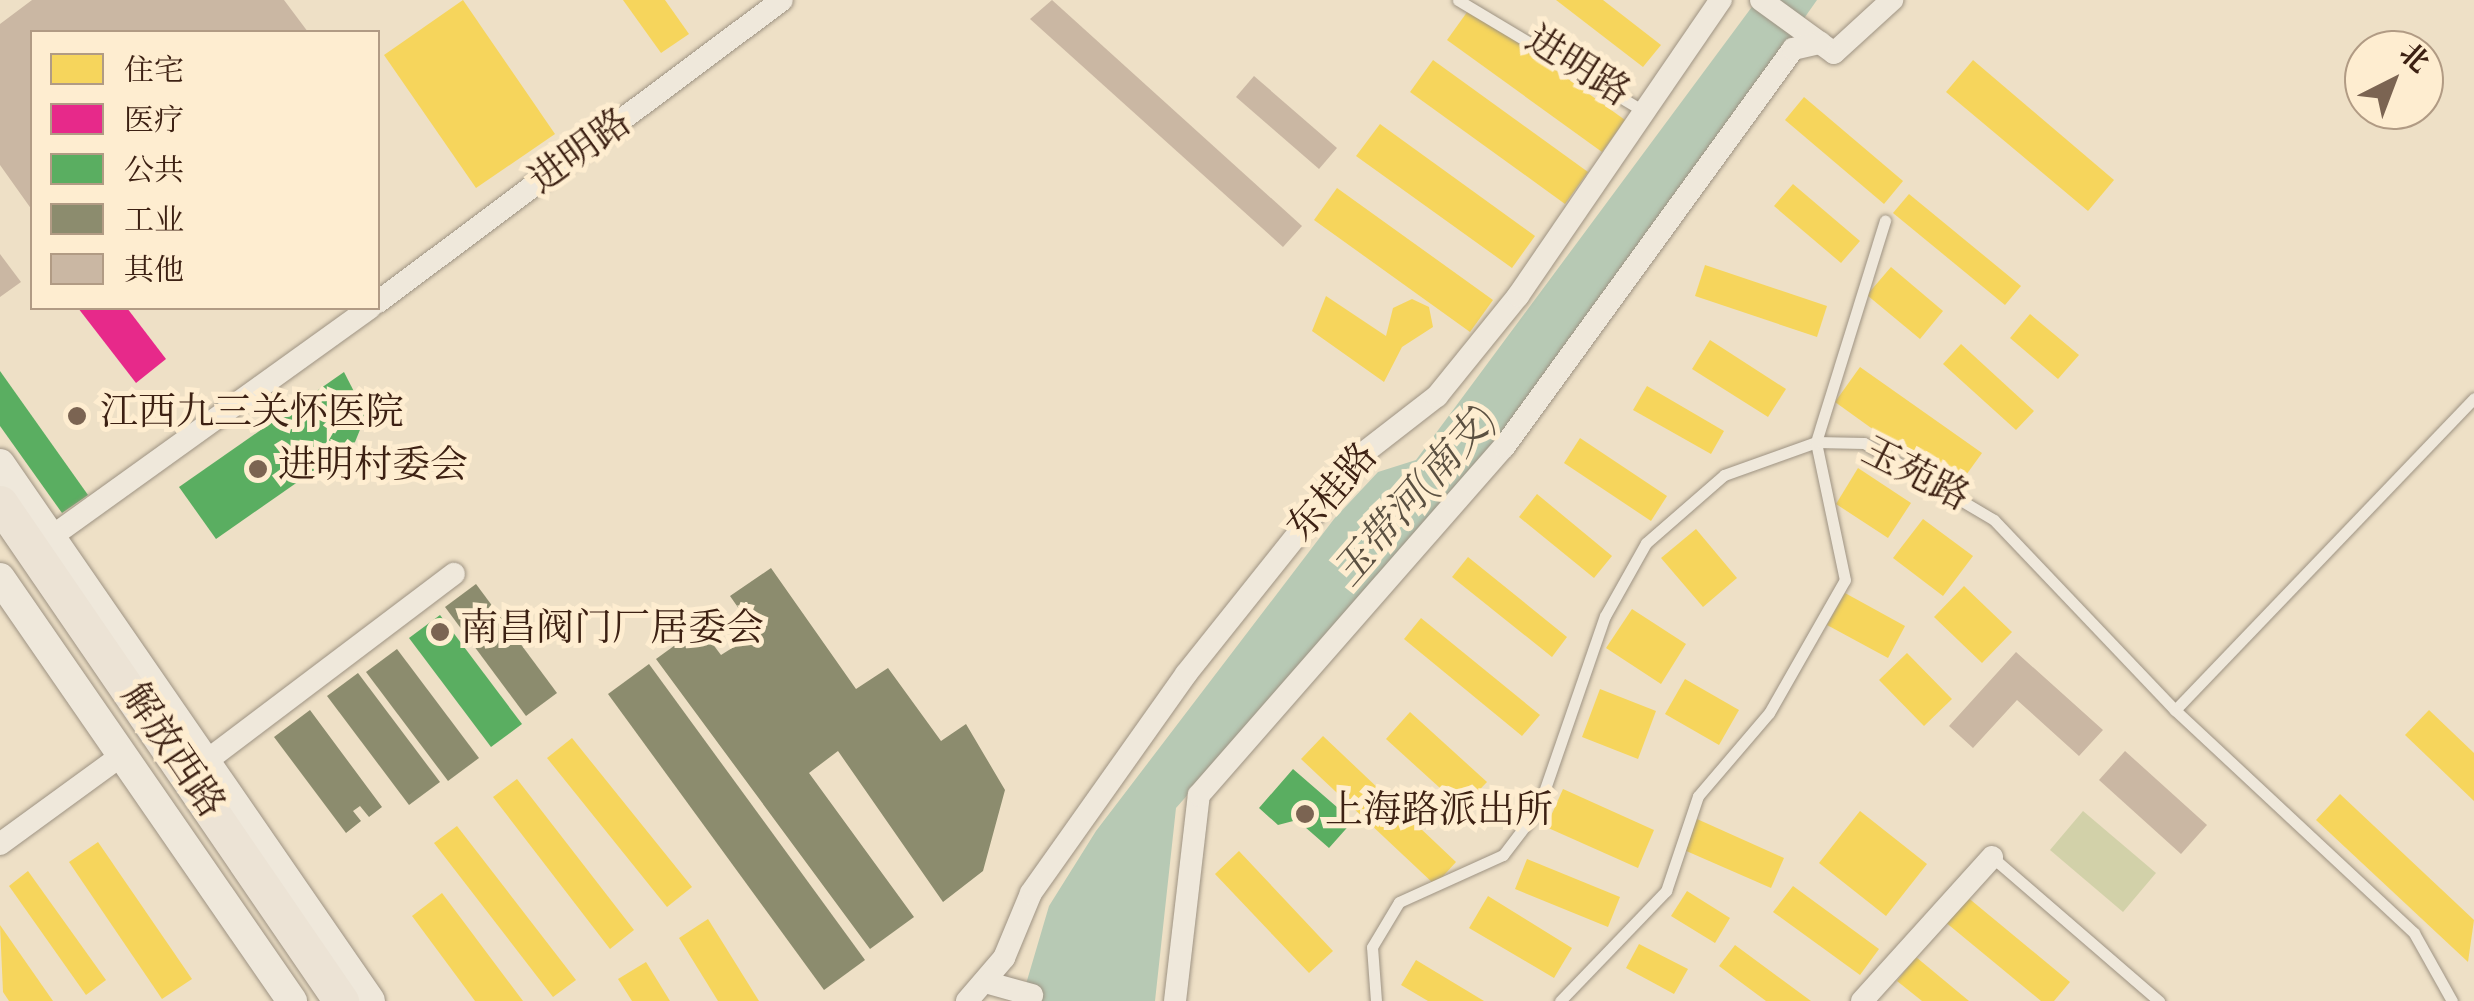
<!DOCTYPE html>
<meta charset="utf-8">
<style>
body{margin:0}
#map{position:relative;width:2474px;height:1001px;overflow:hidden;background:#eee0c6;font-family:"Sorts Mill Goudy","Noto Serif SC",serif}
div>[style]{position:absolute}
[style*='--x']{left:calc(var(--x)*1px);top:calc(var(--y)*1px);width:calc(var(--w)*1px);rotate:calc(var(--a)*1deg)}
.green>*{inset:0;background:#d2d1a9}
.water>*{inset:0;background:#b7c9b4}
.homes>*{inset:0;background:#f6d55c}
.health>*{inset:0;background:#e7298a}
.public>*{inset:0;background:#5aae61}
.industry>*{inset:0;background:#8c8c6e}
.building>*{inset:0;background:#cab7a3}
.roads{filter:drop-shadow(0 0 2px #9e9383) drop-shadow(0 0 2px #9e9383)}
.lane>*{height:11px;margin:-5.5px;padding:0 5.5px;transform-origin:5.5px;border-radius:5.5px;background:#efe8db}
.street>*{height:22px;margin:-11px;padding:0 11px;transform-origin:11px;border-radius:11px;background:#efe8db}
.secondary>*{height:30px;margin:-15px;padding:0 15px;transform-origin:15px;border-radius:15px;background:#efe8db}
.primary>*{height:35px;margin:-17.5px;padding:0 17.5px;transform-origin:17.5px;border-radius:17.5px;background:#ece3d5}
.dots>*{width:28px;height:28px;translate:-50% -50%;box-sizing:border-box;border:5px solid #feedd0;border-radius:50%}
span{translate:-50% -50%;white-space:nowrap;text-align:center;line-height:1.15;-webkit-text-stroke:10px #feedd0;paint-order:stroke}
.street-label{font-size:38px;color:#3d2113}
.poi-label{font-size:38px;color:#3d2113}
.left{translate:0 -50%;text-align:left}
.water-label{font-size:40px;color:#5b5041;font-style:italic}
.legend{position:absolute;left:30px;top:30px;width:350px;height:280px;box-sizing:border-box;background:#feedd0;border:2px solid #b19b84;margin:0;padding:12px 18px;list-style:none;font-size:30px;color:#3d2113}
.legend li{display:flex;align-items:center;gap:20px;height:50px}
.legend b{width:50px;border:2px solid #b19b84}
.north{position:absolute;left:2344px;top:30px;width:100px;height:100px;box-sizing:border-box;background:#feedd0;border:2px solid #b19b84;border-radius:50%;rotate:42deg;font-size:28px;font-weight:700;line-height:40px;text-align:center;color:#3d2113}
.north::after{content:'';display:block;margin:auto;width:35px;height:45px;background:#7b6452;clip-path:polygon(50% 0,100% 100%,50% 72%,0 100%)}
</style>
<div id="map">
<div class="green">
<i style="clip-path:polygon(2083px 811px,2156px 873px,2123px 912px,2050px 850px)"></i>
</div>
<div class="water">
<i style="clip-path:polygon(1757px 0,1817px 0,1535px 400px,1176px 808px,1155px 1001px,1021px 1001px,1049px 906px,1096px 831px,1334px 519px,1378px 472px,1416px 460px)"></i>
</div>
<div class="homes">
<i style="clip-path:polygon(463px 0,555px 134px,476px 188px,384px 55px)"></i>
<i style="clip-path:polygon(623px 0,665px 0,689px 34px,661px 53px)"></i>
<i style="clip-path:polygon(1556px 0,1603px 0,1661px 45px,1643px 67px)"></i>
<i style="clip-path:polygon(1470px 8px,1625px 120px,1602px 152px,1447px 40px)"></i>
<i style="clip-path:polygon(1433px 60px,1588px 172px,1565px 204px,1410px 92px)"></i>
<i style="clip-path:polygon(1973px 60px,2114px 180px,2088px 211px,1946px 92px)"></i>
<i style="clip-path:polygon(1804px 97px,1903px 181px,1884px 204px,1785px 120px)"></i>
<i style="clip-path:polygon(1380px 124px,1535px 236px,1512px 268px,1356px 156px)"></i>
<i style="clip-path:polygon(1793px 184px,1860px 241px,1841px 263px,1774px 206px)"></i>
<i style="clip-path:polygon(1337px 188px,1493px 300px,1470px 332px,1314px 220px)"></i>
<i style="clip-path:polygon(1909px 194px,2021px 286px,2005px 305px,1893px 213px)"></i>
<i style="clip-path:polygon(1705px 265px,1827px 306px,1817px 337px,1695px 296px)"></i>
<i style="clip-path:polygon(1891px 267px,1943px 311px,1920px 339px,1867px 295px)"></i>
<i style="clip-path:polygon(1326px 296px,1386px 336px,1393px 308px,1412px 299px,1429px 307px,1433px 327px,1402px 347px,1384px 382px,1312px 331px)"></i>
<i style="clip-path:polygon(2030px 314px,2079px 355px,2058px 379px,2010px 338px)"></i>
<i style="clip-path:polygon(1710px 340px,1786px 389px,1768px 417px,1692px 369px)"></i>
<i style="clip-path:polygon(1961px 344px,2034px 411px,2016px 430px,1943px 364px)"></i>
<i style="clip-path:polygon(1860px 367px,1982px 453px,1956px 489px,1835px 402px)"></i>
<i style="clip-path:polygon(1647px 386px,1724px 431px,1711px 454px,1633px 410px)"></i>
<i style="clip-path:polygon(1580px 438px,1667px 496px,1651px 521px,1564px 463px)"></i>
<i style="clip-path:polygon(1858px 468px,1911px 503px,1888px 538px,1836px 504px)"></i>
<i style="clip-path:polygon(1537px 494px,1612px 556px,1594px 578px,1519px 517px)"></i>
<i style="clip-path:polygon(1923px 519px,1973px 556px,1943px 596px,1893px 558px)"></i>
<i style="clip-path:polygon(1696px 529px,1737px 578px,1703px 607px,1661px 558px)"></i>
<i style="clip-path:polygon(1468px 557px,1567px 637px,1552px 657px,1452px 577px)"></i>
<i style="clip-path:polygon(1964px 586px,2012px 632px,1982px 663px,1934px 617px)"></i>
<i style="clip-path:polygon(1845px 593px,1905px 626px,1888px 658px,1827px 625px)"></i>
<i style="clip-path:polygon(1632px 609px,1686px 644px,1661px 684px,1606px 648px)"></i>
<i style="clip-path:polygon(1421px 618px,1540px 715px,1522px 736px,1404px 639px)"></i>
<i style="clip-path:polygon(1907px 653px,1952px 699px,1924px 726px,1879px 680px)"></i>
<i style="clip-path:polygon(1685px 679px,1739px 710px,1719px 745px,1665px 714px)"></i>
<i style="clip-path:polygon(1600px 689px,1656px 711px,1638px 759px,1582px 737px)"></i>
<i style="clip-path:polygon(2429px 710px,2474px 753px,2474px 801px,2405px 735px)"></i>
<i style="clip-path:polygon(1410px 712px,1487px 782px,1462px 808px,1386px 739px)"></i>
<i style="clip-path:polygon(1323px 736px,1456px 862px,1435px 885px,1301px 759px)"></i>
<i style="clip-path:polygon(572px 738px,692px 887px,667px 907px,547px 758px)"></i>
<i style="clip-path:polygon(517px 779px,634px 930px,610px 949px,493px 797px)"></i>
<i style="clip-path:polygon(1563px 789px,1654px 830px,1638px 868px,1546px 827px)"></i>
<i style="clip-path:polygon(2340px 794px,2474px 920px,2468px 962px,2316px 820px)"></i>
<i style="clip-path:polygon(1860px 811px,1927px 864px,1886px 916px,1819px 863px)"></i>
<i style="clip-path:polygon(1697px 819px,1784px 858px,1771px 888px,1684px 850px)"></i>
<i style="clip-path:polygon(457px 826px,576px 980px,553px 997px,434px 843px)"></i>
<i style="clip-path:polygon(98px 842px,192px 979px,162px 999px,69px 862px)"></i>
<i style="clip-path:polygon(1239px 851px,1333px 951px,1309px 973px,1215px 874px)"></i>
<i style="clip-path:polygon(1527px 859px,1620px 897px,1608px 927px,1515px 889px)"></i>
<i style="clip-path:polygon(28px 871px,106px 980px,86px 995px,9px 886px)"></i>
<i style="clip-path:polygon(1793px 886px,1879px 949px,1860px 975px,1773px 912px)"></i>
<i style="clip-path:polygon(1687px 891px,1730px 918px,1715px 943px,1671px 916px)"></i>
<i style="clip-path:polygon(442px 893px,523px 1001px,475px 1001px,412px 916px)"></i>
<i style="clip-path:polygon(1488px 896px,1572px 948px,1554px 978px,1469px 928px)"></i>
<i style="clip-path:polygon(1966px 896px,2070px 982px,2054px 1001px,2041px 1001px,1944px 921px)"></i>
<i style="clip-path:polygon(708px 919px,759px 1001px,718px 1001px,679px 938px)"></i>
<i style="clip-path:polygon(0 925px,53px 1001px,9px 1001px,3px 992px)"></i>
<i style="clip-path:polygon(1639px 944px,1688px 969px,1674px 994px,1626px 968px)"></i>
<i style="clip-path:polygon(1735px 945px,1811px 1001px,1766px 1001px,1719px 966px)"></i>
<i style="clip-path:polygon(1916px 957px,1969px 1001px,1922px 1001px,1897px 981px)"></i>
<i style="clip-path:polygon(1416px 960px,1484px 1001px,1428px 1001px,1401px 985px)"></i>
<i style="clip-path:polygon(646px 962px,670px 1001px,632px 1001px,618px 979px)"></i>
</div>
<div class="health">
<i style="clip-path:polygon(78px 308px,127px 308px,166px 359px,136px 383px)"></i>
</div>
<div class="public">
<i style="clip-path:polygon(0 371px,88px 495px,62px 513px,0 426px)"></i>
<i style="clip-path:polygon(344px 372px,366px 415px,355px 442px,216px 539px,179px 487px)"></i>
<i style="clip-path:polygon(440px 615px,522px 724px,491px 747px,409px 638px)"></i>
<i style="clip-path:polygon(1293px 769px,1353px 821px,1329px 848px,1297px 820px,1278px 825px,1259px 808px)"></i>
</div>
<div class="industry">
<i style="clip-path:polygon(771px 568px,856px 689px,888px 668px,941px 741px,966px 724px,1005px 790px,983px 871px,943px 902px,838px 751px,809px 773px,914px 917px,870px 949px,656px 659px,700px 627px,721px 655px,756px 633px,730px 596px)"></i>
<i style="clip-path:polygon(476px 584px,557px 693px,526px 716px,445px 607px)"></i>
<i style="clip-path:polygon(397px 649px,479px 758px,448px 781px,366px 672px)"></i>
<i style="clip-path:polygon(649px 664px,865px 960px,824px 990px,608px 694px)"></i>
<i style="clip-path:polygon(358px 673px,440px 782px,409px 805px,327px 696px)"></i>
<i style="clip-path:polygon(310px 710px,382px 807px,369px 817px,360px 806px,353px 811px,361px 821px,346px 833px,274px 737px)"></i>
</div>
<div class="building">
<i style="clip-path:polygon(32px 0,284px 0,308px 32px,32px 32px,32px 210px,0 165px,0 24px)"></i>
<i style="clip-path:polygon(1052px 0,1302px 226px,1283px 247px,1030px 19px)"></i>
<i style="clip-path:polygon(1254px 76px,1337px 148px,1319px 169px,1236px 97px)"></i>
<i style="clip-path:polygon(0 254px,21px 282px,0 297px)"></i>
<i style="clip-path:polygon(2016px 652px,2103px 730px,2079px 756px,2017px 700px,1973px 748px,1949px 726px)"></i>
<i style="clip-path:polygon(2125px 751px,2207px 825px,2181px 854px,2099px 780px)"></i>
</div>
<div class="roads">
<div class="lane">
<i style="--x:1458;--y:0;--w:214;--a:30.9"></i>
<i style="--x:2175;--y:710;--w:432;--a:-46.2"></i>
<i style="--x:1992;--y:857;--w:221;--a:40.8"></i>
<i style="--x:1376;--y:1001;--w:54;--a:-94.2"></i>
<i style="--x:1372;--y:947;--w:52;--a:-59"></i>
<i style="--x:1399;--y:902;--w:114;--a:-24.3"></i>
<i style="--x:1503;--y:855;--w:58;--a:-52.7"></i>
<i style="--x:1538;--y:809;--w:204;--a:-70.9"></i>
<i style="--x:1605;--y:616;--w:84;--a:-60.7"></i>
<i style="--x:1646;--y:543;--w:103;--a:-41.1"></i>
<i style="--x:1724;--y:475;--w:98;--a:-19.7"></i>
<i style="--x:1816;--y:442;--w:48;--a:1.2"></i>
<i style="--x:1864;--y:443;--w:151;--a:30.6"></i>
<i style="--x:1994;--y:520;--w:262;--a:46.4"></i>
<i style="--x:2175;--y:710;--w:327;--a:43"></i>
<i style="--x:2414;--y:933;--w:78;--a:60.8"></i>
<i style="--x:1560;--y:1001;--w:153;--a:-46.1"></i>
<i style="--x:1666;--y:891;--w:100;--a:-71.4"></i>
<i style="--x:1698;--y:796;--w:109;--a:-49.5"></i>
<i style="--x:1769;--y:713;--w:153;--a:-60.3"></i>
<i style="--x:1845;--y:580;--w:141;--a:-101.9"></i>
<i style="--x:1816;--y:442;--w:232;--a:-72.7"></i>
</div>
<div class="street">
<i style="--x:1761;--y:0;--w:90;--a:36"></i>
<i style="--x:1834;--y:53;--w:79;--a:-42.4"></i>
<i style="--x:378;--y:302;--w:504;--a:-36.78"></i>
<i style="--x:40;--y:545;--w:406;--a:-35.7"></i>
<i style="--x:205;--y:762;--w:312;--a:-37.1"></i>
<i style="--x:0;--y:844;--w:151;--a:-36.1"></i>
<i style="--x:985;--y:982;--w:49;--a:15.5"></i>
<i style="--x:967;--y:1001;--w:57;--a:-49.3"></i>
<i style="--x:1004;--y:958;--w:70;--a:-67.4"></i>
<i style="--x:1031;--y:893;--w:268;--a:-54.7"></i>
<i style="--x:1186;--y:674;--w:280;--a:-51.4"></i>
<i style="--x:1361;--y:455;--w:96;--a:-37.8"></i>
<i style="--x:1437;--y:396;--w:129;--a:-51"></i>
<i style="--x:1518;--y:296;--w:359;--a:-55.6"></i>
<i style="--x:1175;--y:1001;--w:207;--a:-83.4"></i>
<i style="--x:1199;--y:795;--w:463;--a:-48.8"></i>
<i style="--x:1504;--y:447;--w:492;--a:-54"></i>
<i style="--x:1793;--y:49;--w:28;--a:-13"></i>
<i style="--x:1862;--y:1001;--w:194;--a:-47.9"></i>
</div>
<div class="secondary">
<i style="--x:0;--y:464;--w:652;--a:55.43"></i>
<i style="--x:0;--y:578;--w:514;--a:55.38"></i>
</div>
<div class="primary">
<i style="--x:0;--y:503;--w:604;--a:55.6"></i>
</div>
</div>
<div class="dots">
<i style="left:77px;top:416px;background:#7b6452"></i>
<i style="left:258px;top:469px;background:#7b6452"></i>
<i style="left:440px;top:632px;background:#7b6452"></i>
<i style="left:1305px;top:814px;background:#7b6452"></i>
</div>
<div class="street-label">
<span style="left:1576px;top:69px;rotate:32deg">进明路</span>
<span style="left:582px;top:154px;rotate:-36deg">进明路</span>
<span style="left:1914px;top:477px;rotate:27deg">玉苑路</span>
<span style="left:1335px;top:494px;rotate:-49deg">东桂路</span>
<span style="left:170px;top:752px;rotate:56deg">解放西路</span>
</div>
<div class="poi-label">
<span class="left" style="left:100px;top:416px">江西九三关怀医院</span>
<span class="left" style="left:278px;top:469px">进明村委会</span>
<span class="left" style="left:460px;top:632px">南昌阀门厂居委会</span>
<span class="left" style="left:1325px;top:814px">上海路派出所</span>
</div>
<div class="water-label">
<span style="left:1417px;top:498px;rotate:-49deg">玉带河(南支)</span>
</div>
<ul class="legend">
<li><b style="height:28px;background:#f6d55c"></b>住宅</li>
<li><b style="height:28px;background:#e7298a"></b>医疗</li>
<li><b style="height:28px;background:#5aae61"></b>公共</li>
<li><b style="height:28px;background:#8c8c6e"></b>工业</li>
<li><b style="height:28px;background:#cab7a3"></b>其他</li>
</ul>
<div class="north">北</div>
</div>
